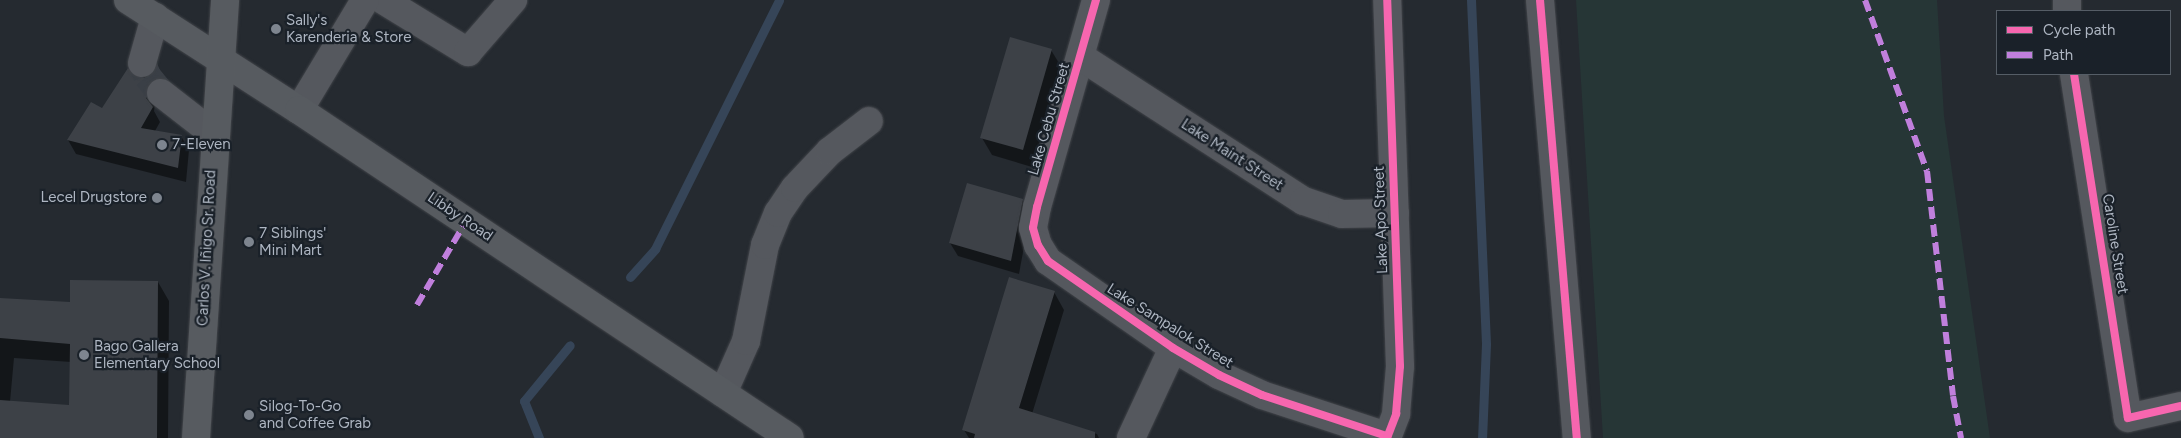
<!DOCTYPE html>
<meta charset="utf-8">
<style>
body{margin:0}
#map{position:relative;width:2181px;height:438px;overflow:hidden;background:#252a30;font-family:Figtree,sans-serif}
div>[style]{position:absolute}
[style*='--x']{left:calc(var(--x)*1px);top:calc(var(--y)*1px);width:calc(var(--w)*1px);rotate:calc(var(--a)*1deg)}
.green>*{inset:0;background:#263636}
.shadow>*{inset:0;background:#0007}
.stream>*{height:9px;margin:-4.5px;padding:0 4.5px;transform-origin:4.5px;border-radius:4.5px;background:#364558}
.building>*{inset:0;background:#3d4147}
.minor-tunnel>*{height:28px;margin-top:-14px;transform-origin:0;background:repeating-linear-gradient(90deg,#3a3f46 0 28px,transparent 0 42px)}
.roads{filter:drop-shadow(0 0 1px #414449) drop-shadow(0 0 1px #414449)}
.minor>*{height:28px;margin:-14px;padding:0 14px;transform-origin:14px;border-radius:14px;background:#55585e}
.major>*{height:28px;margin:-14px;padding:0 14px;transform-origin:14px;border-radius:14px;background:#575b60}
.quiet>*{height:6px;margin-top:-3px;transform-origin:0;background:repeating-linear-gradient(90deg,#c07fdc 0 12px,transparent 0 18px)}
.cycleway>*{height:8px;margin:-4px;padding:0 4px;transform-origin:4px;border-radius:4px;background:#f766af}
.dots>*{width:14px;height:14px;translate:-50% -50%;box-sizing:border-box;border:2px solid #1a2129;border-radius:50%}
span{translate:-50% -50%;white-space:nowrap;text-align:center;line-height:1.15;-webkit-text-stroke:4.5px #1a2129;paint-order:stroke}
.poi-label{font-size:15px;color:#aeb6c2}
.left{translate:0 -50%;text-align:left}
.right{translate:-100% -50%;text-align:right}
.street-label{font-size:15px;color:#aeb6c2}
.legend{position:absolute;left:1996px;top:10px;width:175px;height:65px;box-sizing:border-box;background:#1a2129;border:1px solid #555d66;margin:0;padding:6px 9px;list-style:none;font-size:15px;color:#aeb6c2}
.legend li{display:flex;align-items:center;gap:10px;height:25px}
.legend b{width:25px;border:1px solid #555d66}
</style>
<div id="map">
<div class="green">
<i style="clip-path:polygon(1576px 0,1937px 0,1944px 116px,1990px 438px,1603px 438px)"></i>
</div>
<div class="shadow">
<i style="clip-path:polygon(1051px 50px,1062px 68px,1032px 167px,992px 155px,982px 138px)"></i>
<i style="clip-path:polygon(138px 79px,163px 79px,170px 92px,156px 98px,154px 111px,160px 122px,155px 131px,181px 136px,189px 150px,186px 182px,76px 154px,68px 140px)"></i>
<i style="clip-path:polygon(1022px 200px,1030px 214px,1019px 274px,958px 256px,950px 243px)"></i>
<i style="clip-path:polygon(evenodd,158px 282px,169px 301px,168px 438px,0 438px,0 299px,72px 303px,158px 282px,14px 358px,71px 362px,71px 407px,10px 402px,14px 358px)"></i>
<i style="clip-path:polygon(1054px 292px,1064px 310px,1032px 414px,1097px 434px,1099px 438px,969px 438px,964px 430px)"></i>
</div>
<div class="stream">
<i style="--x:1471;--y:0;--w:344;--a:87.5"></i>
<i style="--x:1486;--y:344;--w:94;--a:92.4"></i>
<i style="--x:630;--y:277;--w:38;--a:-48"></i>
<i style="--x:655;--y:249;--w:278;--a:-63.5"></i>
<i style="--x:539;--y:438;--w:40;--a:-112"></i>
<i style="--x:524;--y:401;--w:72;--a:-50.6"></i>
</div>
<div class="building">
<i style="clip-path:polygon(1010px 37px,1052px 49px,1023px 150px,980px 138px)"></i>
<i style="clip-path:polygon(128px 68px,138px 78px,146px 78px,154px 72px,164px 78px,148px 84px,146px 98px,153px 107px,141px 128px,182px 135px,178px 168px,67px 140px,91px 102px,102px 108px)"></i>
<i style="clip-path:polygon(967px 183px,1023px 199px,1011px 261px,949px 243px)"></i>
<i style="clip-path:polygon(1009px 277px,1055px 291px,1019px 408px,1095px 432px,1095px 438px,974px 438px,975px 434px,962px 430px)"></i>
<i style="clip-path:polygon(70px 280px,158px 281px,157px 438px,0 438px,0 400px,69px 405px,70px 344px,0 338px,0 298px,70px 302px)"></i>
</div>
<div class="minor-tunnel">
<i style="--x:142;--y:63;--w:14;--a:69"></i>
<i style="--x:147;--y:76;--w:22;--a:51"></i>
</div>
<div class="roads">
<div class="minor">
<i style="--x:383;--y:0;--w:100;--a:31.5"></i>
<i style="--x:468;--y:52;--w:69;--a:-49.1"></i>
<i style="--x:1096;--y:0;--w:215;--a:105.9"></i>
<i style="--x:1037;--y:207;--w:21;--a:101"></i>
<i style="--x:1033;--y:228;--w:18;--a:74"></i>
<i style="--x:1038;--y:245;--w:19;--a:58"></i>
<i style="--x:1048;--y:261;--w:152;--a:34.8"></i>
<i style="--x:1173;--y:348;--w:53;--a:30.4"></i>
<i style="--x:1219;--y:375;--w:47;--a:24.9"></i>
<i style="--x:1262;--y:395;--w:132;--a:18.2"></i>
<i style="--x:1540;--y:0;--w:440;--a:85.2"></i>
<i style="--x:2067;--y:0;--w:11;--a:90"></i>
<i style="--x:1081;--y:57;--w:265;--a:32.9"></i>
<i style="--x:1304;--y:201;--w:40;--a:18.9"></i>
<i style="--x:1342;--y:214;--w:53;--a:-1.1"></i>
<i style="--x:142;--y:63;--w:48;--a:-74.2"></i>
<i style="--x:2074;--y:74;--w:348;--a:81.1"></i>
<i style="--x:2128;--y:418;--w:54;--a:-12.8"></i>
<i style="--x:161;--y:93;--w:68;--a:37.9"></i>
<i style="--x:299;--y:110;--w:128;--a:-59"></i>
<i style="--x:723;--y:393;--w:57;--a:-66.1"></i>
<i style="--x:746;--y:341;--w:98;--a:-78.8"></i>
<i style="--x:765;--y:245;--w:35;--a:-68"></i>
<i style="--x:778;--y:213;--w:30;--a:-56"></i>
<i style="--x:795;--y:188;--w:51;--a:-46.6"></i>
<i style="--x:830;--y:151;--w:49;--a:-37.6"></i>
<i style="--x:1131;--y:438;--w:99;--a:-65"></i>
<i style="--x:1387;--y:438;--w:26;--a:-69"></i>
<i style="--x:1396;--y:414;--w:48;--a:-85.2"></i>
<i style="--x:1400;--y:366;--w:366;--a:-92"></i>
</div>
<div class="major">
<i style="--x:128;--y:0;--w:203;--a:32.8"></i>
<i style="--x:299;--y:110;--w:590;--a:33.74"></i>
<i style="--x:196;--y:438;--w:439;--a:-86.2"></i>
</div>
</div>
<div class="quiet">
<i style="--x:1865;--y:0;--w:182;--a:70.1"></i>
<i style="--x:1927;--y:171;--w:226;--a:83.4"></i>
<i style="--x:1953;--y:396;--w:43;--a:79.2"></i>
<i style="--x:417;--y:305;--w:97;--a:-59.7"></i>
</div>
<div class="cycleway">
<i style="--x:1096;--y:0;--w:215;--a:105.9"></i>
<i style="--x:1037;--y:207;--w:21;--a:101"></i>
<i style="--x:1033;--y:228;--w:18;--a:74"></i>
<i style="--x:1038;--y:245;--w:19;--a:58"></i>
<i style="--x:1048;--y:261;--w:152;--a:34.8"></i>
<i style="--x:1173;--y:348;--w:53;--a:30.4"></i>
<i style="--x:1219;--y:375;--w:47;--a:24.9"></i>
<i style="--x:1262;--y:395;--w:132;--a:18.2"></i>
<i style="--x:1540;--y:0;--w:440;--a:85.2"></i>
<i style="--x:2074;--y:74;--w:348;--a:81.1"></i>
<i style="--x:2128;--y:418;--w:54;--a:-12.8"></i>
<i style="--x:1387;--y:438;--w:26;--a:-69"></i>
<i style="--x:1396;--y:414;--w:48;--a:-85.2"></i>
<i style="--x:1400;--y:366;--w:366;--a:-92"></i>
</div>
<div class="dots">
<i style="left:276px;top:29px;background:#7e858f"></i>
<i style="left:162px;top:145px;background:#7e858f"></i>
<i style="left:157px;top:198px;background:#7e858f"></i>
<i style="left:249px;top:242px;background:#7e858f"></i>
<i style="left:84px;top:355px;background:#7e858f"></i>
<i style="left:249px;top:415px;background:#7e858f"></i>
</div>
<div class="poi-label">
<span class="left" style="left:286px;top:29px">Sally's<br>Karenderia &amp; Store</span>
<span class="left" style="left:172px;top:145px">7-Eleven</span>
<span class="right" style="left:147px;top:198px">Lecel Drugstore</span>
<span class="left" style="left:259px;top:242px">7 Siblings'<br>Mini Mart</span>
<span class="left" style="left:94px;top:355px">Bago Gallera<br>Elementary School</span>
<span class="left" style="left:259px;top:415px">Silog-To-Go<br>and Coffee Grab</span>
</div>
<div class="street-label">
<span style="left:1049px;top:119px;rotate:-74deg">Lake Cebu Street</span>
<span style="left:1232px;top:155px;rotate:33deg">Lake Maint Street</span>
<span style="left:460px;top:217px;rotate:34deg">Libby Road</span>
<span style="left:1381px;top:220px;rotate:-92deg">Lake Apo Street</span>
<span style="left:2115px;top:244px;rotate:81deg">Caroline Street</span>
<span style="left:207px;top:248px;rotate:-87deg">Carlos V. Iñigo Sr. Road</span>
<span style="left:1170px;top:326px;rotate:32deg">Lake Sampalok Street</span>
</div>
<ul class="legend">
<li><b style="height:6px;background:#f766af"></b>Cycle path</li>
<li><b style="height:6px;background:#c07fdc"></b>Path</li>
</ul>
</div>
